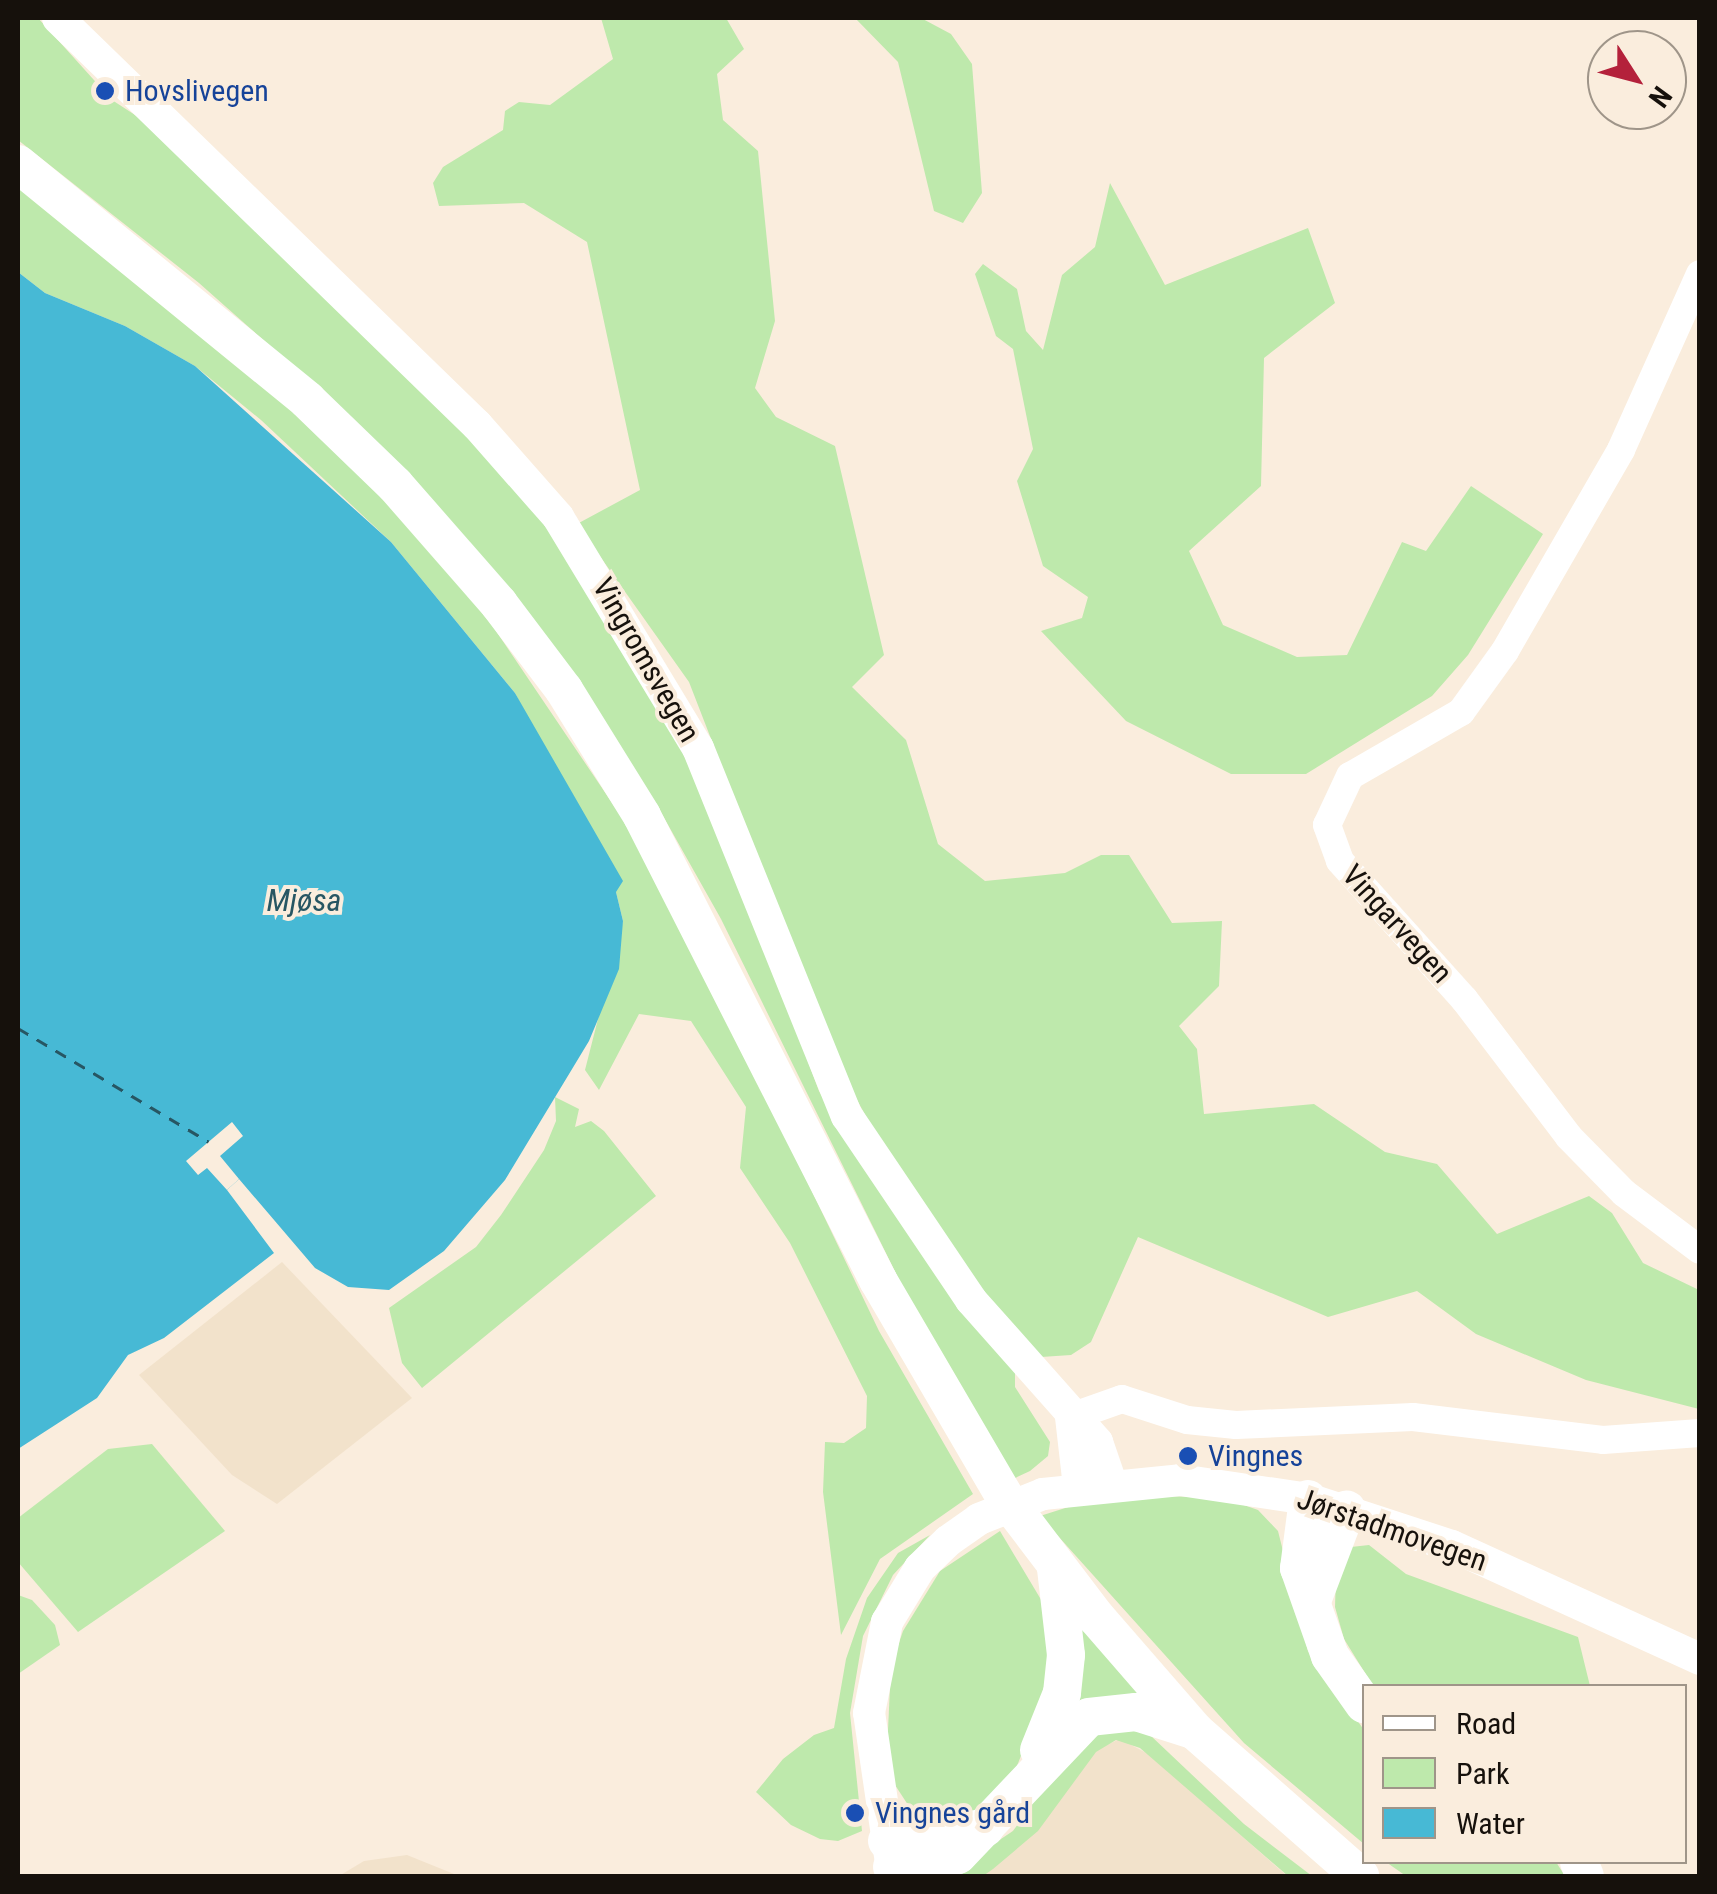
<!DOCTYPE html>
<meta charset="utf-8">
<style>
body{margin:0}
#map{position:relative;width:1717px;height:1894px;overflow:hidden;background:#faeddd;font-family:"Roboto Condensed",sans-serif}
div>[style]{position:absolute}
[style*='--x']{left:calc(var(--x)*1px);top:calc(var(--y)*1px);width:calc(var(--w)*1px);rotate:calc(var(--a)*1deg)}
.built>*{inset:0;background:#f2e2cb}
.green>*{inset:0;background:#bee9ac}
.water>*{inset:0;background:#47b9d5}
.pier>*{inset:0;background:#faeddd}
.ferry>*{height:2.5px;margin-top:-1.25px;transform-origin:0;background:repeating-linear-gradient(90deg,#275663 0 12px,transparent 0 22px)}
.minor>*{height:28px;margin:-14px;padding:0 14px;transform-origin:14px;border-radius:14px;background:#fff}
.major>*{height:32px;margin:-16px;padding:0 16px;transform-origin:16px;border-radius:16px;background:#fff}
.highway>*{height:38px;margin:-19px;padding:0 19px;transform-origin:19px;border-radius:19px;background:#fff}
.dots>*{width:28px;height:28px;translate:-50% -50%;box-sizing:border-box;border:5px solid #faeddd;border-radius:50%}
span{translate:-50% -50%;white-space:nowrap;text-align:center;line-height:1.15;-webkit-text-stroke:8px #faeddd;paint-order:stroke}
.transit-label{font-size:30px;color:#164399}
.left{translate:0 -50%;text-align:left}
.street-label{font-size:30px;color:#16110c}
.water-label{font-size:32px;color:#275663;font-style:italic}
.frame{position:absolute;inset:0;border:20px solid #16110c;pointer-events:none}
.legend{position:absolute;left:1362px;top:1684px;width:325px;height:180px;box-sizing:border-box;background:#faeddd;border:2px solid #9f9589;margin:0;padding:12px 18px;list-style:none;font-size:30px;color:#16110c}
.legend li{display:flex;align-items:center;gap:20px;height:50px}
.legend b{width:50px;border:2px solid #9f9589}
.north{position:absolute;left:1587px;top:30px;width:100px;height:100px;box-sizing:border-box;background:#faeddd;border:2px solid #9f9589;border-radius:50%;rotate:126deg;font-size:28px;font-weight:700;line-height:40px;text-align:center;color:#16110c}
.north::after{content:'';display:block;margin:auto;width:35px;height:45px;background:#b4213b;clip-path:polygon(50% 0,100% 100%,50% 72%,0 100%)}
</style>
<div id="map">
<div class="built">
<i style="clip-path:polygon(282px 1262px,412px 1398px,277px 1504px,232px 1475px,139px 1375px)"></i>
<i style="clip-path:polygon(1120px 1739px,1150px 1755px,1287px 1876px,967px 1876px,1093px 1751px)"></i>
<i style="clip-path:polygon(407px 1855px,459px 1876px,339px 1876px,364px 1861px)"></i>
</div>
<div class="green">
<i style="clip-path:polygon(18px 18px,38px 18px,112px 100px,152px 126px,481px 443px,559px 538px,626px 636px,727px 844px,819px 1091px,845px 1138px,1015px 1372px,1015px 1387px,1050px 1442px,1048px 1456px,1030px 1471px,1013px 1479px,918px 1318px,721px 919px,654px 800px,347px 414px,199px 283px,18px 140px)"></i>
<i style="clip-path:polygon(601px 18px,726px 18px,744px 49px,717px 74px,723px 120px,758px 151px,775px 321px,755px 388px,776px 417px,835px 446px,884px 655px,852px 687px,906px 740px,938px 844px,985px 881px,1065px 873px,1101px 855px,1129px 855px,1172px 923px,1222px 921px,1219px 986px,1179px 1026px,1197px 1049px,1204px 1114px,1314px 1104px,1385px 1152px,1437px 1164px,1497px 1234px,1589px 1196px,1612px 1213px,1643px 1263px,1699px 1290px,1699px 1409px,1586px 1380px,1476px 1334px,1417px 1291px,1328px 1317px,1138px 1237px,1091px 1342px,1071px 1355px,1041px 1357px,985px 1293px,883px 1148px,836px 1061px,689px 682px,577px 524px,640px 490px,587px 242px,524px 203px,439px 206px,433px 183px,443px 167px,503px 130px,505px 111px,519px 102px,550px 105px,613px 59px)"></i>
<i style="clip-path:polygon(855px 18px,921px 18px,951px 34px,972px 64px,982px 193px,963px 223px,934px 211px,898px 62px)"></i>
<i style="clip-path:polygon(1110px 183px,1165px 285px,1308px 228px,1335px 303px,1264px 358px,1261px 486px,1189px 551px,1223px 625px,1297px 657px,1347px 655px,1402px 542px,1426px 551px,1471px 486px,1543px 534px,1468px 655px,1432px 696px,1306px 774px,1231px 774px,1126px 721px,1041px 631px,1082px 618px,1088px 597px,1043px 566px,1017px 481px,1033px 449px,1013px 349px,996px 336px,975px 274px,983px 264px,1017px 289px,1026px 331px,1043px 350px,1062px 275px,1095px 247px)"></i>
<i style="clip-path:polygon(18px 185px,293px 409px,401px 513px,492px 625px,627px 825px,702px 962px,879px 1331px,973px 1494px,880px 1559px,841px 1635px,823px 1492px,825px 1442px,844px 1443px,866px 1428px,867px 1396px,790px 1243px,740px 1168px,746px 1107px,691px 1021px,639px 1014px,599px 1090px,585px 1070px,623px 921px,616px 892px,515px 693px,391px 542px,261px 420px,195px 366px,125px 326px,45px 293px,18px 272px)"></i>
<i style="clip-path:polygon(555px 1097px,579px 1109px,575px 1127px,591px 1121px,604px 1131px,656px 1196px,422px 1388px,402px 1363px,389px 1308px,476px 1247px,501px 1215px,544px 1150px,556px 1121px)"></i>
<i style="clip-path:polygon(152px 1444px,225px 1531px,78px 1632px,18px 1562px,18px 1518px,108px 1449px)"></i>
<i style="clip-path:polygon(1166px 1496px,1224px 1498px,1258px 1510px,1278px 1531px,1308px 1651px,1364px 1730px,1364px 1844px,1244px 1743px,1040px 1516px,1081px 1503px)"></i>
<i style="clip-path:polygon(1000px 1531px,1046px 1608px,1054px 1671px,1017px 1766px,976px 1811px,928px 1819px,912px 1811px,895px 1785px,887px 1751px,891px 1666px,903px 1631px,940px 1571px)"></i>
<i style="clip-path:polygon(930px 1535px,893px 1575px,863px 1636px,850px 1713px,862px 1831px,838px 1841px,820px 1839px,791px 1825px,756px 1792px,783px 1759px,814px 1735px,834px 1728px,846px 1659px,867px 1598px,898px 1553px)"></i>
<i style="clip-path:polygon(1369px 1545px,1406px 1574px,1578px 1637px,1590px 1686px,1373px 1686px,1344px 1639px,1335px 1607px,1336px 1574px,1351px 1547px)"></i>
<i style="clip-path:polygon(18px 1595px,32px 1600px,55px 1625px,60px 1645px,18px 1674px)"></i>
<i style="clip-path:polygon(1074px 1619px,1148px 1703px,1071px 1716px)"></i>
<i style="clip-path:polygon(1108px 1724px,1150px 1735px,1244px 1824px,1312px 1876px,1288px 1876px,1140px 1748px,1116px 1740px,1096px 1752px,1038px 1831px,993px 1869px,983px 1876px,945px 1876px,1013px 1831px,1061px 1763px)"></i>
<i style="clip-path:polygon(1386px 1862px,1556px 1862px,1565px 1876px,1406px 1876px)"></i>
</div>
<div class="water">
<i style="clip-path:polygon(18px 272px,45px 293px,125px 326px,195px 366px,391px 542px,515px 693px,623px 881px,616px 892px,623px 921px,619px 969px,589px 1041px,505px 1180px,444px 1251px,389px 1290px,348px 1287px,315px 1268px,239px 1179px,227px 1190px,274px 1253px,164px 1338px,128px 1355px,97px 1398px,18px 1449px)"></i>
</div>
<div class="pier">
<i style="clip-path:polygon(232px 1122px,243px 1136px,220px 1156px,239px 1179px,227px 1190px,207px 1168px,198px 1175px,186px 1161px)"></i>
</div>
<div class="ferry">
<i style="--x:18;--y:1028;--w:222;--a:30.8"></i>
</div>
<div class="minor">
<i style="--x:1700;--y:274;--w:193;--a:114.2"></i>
<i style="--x:1621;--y:450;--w:232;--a:120"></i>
<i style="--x:1505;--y:651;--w:75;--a:125.8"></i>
<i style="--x:1461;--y:712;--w:128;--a:150"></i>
<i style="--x:1350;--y:776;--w:54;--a:115.1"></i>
<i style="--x:1327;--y:825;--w:38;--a:70"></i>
<i style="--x:1340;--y:861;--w:186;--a:48.1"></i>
<i style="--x:1464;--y:999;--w:173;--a:52.7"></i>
<i style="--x:1569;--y:1137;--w:78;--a:45.5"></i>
<i style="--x:1624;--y:1193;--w:95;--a:36.9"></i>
<i style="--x:1071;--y:1417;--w:54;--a:-19.4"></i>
<i style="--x:1122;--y:1399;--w:68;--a:17.9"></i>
<i style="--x:1187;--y:1420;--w:49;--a:5.8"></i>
<i style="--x:1236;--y:1425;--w:177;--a:-2.6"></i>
<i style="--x:1413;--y:1417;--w:191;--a:6.9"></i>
<i style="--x:1603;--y:1440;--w:97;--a:-4.1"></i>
</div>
<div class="major">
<i style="--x:58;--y:18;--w:584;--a:44.17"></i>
<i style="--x:477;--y:425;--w:123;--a:48.6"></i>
<i style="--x:558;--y:517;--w:270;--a:58.8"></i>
<i style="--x:698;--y:748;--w:397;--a:68"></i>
<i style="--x:847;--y:1116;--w:222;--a:56"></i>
<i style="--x:971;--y:1300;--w:190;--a:48.4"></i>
<i style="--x:1097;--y:1442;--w:43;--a:71.1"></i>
<i style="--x:1071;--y:1417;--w:70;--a:83.5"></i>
<i style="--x:891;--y:1863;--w:152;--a:-98.3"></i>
<i style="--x:869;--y:1713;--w:93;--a:-78.8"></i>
<i style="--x:887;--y:1622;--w:63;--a:-58.6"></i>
<i style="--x:920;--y:1568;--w:39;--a:-44"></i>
<i style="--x:948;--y:1541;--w:38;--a:-35"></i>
<i style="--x:979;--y:1519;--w:69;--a:-21.3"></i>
<i style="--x:1043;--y:1494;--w:138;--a:-5.8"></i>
<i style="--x:1180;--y:1480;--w:129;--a:8.4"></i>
<i style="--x:1308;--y:1499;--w:151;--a:18.1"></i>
<i style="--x:1452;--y:1546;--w:273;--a:24.5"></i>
</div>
<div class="highway">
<i style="--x:18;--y:164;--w:373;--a:39.2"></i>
<i style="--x:307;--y:400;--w:122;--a:44"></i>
<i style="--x:395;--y:485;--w:158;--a:48.8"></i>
<i style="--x:499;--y:604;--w:108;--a:52.9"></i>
<i style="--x:564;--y:690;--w:148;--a:58.2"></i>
<i style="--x:642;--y:816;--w:521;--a:63.04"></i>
<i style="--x:878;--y:1280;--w:250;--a:59.7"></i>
<i style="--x:1004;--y:1496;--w:152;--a:52.8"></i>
<i style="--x:1096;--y:1617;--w:151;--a:49"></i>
<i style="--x:1195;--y:1731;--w:220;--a:41.3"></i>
<i style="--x:1308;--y:1499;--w:70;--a:97.4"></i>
<i style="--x:1299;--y:1568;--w:93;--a:70.6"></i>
<i style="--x:1330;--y:1656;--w:59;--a:54.7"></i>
<i style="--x:1312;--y:1601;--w:98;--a:-69.2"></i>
<i style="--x:1039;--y:1750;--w:61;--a:-68"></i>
<i style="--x:1062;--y:1693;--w:38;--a:-84"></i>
<i style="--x:1066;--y:1655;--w:87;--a:-96.6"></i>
<i style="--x:887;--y:1841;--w:99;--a:-7.6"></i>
<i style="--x:1579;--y:1862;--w:15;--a:67"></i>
<i style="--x:892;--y:1867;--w:26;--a:4"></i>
<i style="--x:918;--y:1869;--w:42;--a:-19.3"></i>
<i style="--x:958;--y:1855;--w:190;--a:-46.5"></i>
<i style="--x:1089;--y:1717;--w:47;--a:-6.1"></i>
<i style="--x:1136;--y:1712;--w:60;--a:17.5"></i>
</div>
<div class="dots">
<i style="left:105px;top:91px;background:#1a4fb4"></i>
<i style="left:1188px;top:1456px;background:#1a4fb4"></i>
<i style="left:855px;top:1813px;background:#1a4fb4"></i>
</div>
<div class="transit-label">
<span class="left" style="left:125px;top:91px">Hovslivegen</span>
<span class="left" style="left:1208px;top:1456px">Vingnes</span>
<span class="left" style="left:875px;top:1813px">Vingnes gård</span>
</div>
<div class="street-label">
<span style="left:646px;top:660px;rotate:60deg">Vingromsvegen</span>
<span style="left:1397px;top:924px;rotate:48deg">Vingarvegen</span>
<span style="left:1392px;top:1530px;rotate:19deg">Jørstadmovegen</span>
</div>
<div class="water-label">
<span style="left:304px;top:900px">Mjøsa</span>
</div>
<div class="frame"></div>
<ul class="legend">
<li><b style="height:12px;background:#fff"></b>Road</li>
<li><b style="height:28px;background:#bee9ac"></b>Park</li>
<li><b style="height:28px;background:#47b9d5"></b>Water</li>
</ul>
<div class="north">N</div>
</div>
